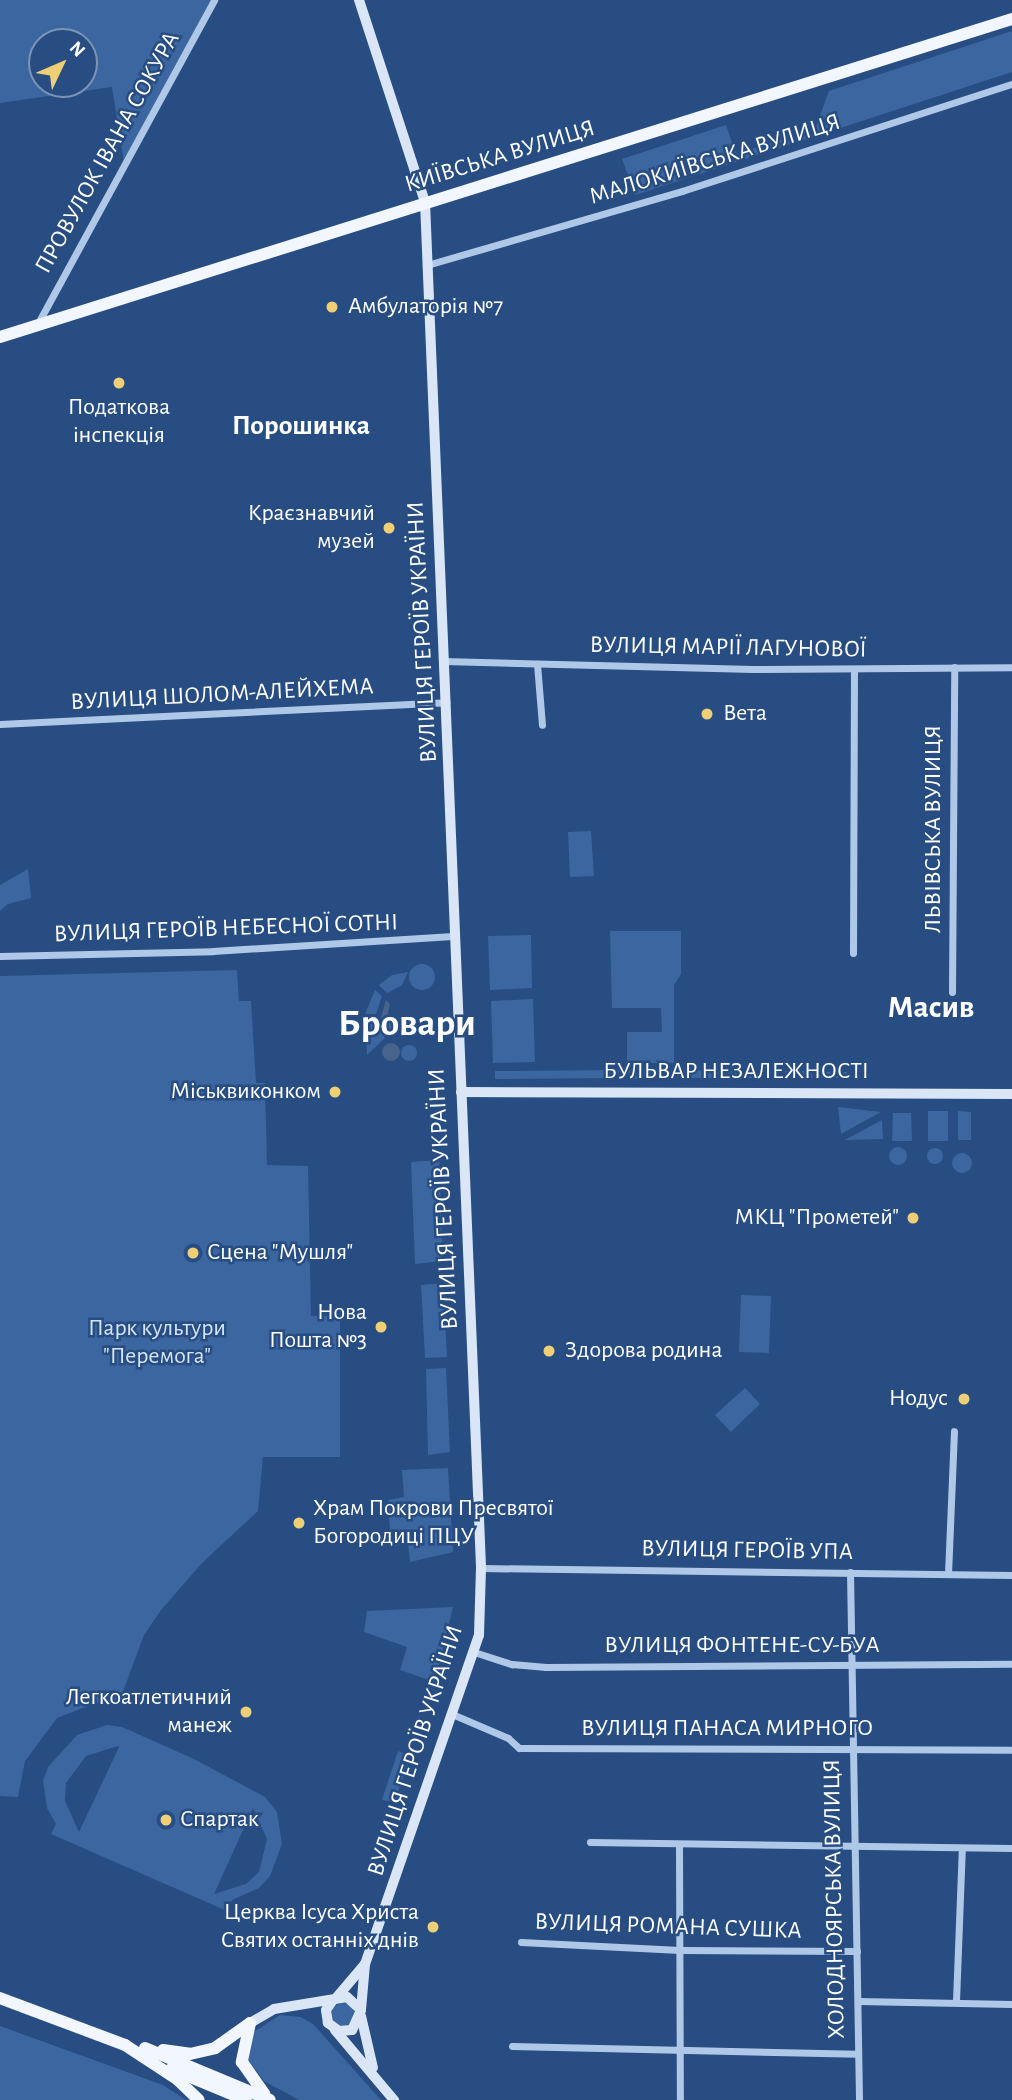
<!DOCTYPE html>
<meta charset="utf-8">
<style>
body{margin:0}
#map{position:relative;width:1012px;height:2100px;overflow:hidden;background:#274d83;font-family:"Alegreya Sans",sans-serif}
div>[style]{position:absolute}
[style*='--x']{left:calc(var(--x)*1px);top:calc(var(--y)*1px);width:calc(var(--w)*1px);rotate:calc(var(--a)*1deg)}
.green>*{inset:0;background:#3c66a0}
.round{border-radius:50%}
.water>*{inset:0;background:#48648b}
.street>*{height:7px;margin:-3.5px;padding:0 3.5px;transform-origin:3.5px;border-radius:3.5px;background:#b0c8e7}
.secondary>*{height:10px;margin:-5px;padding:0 5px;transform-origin:5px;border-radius:5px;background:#dae6f6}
.primary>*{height:12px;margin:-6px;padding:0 6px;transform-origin:6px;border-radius:6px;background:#f2f6fe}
.dots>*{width:19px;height:19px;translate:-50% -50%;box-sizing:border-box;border:4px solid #274d83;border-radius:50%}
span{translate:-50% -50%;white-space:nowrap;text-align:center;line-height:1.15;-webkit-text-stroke:5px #274d83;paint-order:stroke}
.street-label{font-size:24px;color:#fff}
.poi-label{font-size:24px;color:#fff}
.left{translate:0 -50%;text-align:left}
.right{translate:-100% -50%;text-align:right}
.park-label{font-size:24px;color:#d4e2f6}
.quarter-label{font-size:28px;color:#fff;font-weight:700}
.district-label{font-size:32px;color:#fff;font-weight:700}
.town-label{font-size:38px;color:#fff;font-weight:700}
.north{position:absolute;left:28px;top:28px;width:70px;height:70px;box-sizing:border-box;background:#274d83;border:2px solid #7d94b5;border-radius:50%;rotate:46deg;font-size:19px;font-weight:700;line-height:28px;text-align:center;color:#fff}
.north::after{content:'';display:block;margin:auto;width:24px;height:32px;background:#efcf76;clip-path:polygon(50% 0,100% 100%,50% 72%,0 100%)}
</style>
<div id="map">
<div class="green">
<i style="clip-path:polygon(evenodd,0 0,214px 0,124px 162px,112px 87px,0 103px,0 0,42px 42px,84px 42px,84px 84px,42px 84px,42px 42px)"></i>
<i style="clip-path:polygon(1012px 31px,1012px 72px,635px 195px,622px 159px,726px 125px,736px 154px,815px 129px,829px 91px)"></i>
<i style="clip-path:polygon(591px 831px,594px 876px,570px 877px,568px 832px)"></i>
<i style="clip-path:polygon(28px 869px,31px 898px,8px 904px,0 911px,0 885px)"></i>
<i style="clip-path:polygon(610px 931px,681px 931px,681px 974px,674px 985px,674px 1063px,627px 1063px,627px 1032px,662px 1032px,661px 1008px,612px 1008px)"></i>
<i style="clip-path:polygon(531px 935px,532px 988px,490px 990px,488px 936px)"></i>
<i class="round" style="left:409px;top:964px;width:26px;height:26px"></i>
<i style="clip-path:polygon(237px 970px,239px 1001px,251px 1001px,256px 1083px,265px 1083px,267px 1165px,308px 1166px,311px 1316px,340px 1316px,340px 1457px,263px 1457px,258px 1511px,202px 1563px,161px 1610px,144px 1635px,118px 1705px,96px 1703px,57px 1718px,25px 1761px,18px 1797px,0 1796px,0 976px)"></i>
<i style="clip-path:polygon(408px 972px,402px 985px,387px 993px,379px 985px,392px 975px)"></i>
<i style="clip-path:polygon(375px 990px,382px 996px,376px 1014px,365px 1014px)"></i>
<i style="clip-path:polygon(533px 999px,535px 1062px,493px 1063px,491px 1001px)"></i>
<i style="clip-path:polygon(366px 1021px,375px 1021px,385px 1038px,367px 1055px)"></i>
<i class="round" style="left:401px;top:1045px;width:16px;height:16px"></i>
<i style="clip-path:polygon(620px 1070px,617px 1078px,495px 1079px,495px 1071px)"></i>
<i style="clip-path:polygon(627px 1070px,674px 1070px,668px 1078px,632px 1079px)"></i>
<i style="clip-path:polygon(681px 1070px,720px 1071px,721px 1078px,686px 1078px)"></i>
<i style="clip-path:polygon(726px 1071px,755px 1071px,755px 1078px,727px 1078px)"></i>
<i style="clip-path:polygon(785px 1071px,812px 1071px,812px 1078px,785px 1078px)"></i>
<i style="clip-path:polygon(816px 1072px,847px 1072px,847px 1078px,816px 1078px)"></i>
<i style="clip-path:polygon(838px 1107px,881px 1112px,841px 1134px)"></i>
<i style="clip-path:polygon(928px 1111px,948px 1111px,948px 1141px,928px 1141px)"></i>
<i style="clip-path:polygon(958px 1111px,971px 1112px,971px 1140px,958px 1140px)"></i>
<i style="clip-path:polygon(893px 1113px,911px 1113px,912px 1141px,892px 1141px)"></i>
<i style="clip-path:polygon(882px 1120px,883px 1139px,845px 1140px)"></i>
<i class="round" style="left:889px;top:1147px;width:18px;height:18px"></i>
<i class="round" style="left:927px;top:1148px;width:16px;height:16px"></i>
<i class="round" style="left:952px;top:1153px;width:20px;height:20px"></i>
<i style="clip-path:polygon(439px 1160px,443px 1261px,415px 1264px,411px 1162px)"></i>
<i style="clip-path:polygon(443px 1283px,447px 1357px,425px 1358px,421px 1285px)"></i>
<i style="clip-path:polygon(741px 1295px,771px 1296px,769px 1353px,739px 1352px)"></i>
<i style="clip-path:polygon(446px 1368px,450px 1452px,428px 1455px,426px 1369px)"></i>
<i style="clip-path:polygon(745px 1388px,760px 1404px,731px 1432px,715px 1415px)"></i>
<i style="clip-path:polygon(448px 1468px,453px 1552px,410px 1562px,408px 1544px,391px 1547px,388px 1500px,404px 1497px,402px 1470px)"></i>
<i style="clip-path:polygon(453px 1607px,435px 1682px,400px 1670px,407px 1647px,364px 1632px,367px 1611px)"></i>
<i style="clip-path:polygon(evenodd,107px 1725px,122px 1727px,194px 1759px,265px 1797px,277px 1812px,282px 1844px,270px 1876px,259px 1888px,232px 1900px,227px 1911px,51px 1834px,56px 1824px,47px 1808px,43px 1781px,48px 1767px,77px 1735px,107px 1725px,118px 1746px,119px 1747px,79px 1832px,65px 1801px,66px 1783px,86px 1756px,118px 1746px,107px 1725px,253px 1808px,267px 1839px,259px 1872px,246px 1884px,214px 1894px,253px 1808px)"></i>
<i style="clip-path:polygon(398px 1751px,411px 1756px,394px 1802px,382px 1800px)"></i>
<i class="round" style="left:331px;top:2003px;width:24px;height:24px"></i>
<i style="clip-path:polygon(280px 2015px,301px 2017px,313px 2024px,381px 2100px,299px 2100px,264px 2081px,246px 2057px,252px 2033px)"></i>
<i style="clip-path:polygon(0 2026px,163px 2085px,186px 2100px,0 2100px)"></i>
</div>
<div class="water">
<i style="clip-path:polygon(386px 1000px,390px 1004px,387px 1017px,393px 1030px,389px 1034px,381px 1017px)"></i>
<i class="round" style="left:382px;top:1043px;width:18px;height:18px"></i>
</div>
<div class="street">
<i style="--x:427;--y:265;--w:266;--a:-16.2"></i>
<i style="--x:682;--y:191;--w:347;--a:-18"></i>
<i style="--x:37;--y:325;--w:370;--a:-61.4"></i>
<i style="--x:443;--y:661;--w:310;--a:1.5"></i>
<i style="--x:753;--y:669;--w:259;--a:-0.4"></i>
<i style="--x:537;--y:664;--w:61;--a:85.3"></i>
<i style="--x:0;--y:724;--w:447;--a:-2.8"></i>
<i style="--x:853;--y:953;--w:284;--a:-89.8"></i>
<i style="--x:0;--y:956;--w:213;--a:-1.3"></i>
<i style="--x:213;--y:951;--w:240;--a:-3.6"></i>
<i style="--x:952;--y:992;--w:325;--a:-89.6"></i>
<i style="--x:481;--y:1568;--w:531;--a:0.76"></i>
<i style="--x:850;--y:1572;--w:528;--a:89.02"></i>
<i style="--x:948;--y:1574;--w:143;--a:-87.6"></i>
<i style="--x:474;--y:1652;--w:40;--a:18"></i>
<i style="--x:512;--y:1664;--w:34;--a:5"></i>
<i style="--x:546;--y:1667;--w:466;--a:-0.4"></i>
<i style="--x:452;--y:1714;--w:61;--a:23.2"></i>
<i style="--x:508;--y:1738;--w:15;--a:42"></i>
<i style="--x:519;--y:1748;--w:493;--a:0.2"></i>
<i style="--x:590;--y:1842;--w:422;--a:0.8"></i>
<i style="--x:679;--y:1846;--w:254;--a:89.8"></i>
<i style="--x:521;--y:1942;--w:159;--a:2.9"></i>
<i style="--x:680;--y:1950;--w:177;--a:0.3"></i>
<i style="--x:858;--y:2001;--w:154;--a:1.1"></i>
<i style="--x:956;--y:2001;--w:153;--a:-87.8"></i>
<i style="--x:512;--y:2046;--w:345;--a:1.3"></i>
</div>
<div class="secondary">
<i style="--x:359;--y:0;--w:213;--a:71.9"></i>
<i style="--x:425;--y:202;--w:1367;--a:87.65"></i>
<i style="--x:481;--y:1568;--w:67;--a:91.7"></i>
<i style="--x:479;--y:1635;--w:348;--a:109.1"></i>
<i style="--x:365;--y:1964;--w:46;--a:95"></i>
<i style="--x:461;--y:1092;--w:551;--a:0.21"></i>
<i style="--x:337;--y:1997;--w:43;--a:-49.7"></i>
<i style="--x:361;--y:2016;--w:53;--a:77"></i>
<i style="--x:250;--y:2023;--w:28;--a:-30"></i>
<i style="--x:274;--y:2009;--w:74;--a:-9.3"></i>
<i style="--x:347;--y:1997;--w:19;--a:43"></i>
<i style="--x:361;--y:2010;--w:22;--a:114"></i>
<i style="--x:352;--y:2030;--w:13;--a:176"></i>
<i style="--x:339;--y:2031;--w:14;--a:-144"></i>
<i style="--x:328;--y:2023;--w:13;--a:-99"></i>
<i style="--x:326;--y:2010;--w:12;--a:-55"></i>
<i style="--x:335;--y:2030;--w:92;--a:49.9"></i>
</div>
<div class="primary">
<i style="--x:0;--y:337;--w:1061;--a:-17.44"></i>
<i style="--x:0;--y:1998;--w:134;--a:20.6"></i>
<i style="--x:125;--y:2045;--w:62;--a:33.2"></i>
<i style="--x:177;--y:2079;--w:30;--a:44"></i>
<i style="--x:250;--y:2023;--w:40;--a:102"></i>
<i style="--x:242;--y:2062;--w:39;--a:55"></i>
<i style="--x:145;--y:2048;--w:135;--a:22.6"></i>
<i style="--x:163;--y:2050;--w:27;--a:8"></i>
<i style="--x:190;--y:2054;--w:26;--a:-13"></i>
<i style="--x:215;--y:2048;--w:43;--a:-35.5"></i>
<i style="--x:171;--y:2069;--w:81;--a:22.5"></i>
</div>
<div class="dots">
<i style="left:332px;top:307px;background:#efcf76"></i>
<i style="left:119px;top:383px;background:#efcf76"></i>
<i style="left:389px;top:528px;background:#efcf76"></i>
<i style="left:707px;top:714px;background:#efcf76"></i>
<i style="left:335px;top:1092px;background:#efcf76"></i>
<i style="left:913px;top:1218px;background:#efcf76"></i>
<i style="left:193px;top:1253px;background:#efcf76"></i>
<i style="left:381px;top:1327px;background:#efcf76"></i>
<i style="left:549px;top:1351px;background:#efcf76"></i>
<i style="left:964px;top:1399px;background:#efcf76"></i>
<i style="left:299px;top:1523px;background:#efcf76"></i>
<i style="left:246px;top:1712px;background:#efcf76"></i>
<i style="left:166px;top:1820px;background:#efcf76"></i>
<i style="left:433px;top:1927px;background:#efcf76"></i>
</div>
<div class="street-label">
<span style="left:108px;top:153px;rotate:-61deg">ПРОВУЛОК ІВАНА СОКУРА</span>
<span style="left:500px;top:157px;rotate:-17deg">КИЇВСЬКА ВУЛИЦЯ</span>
<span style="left:715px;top:160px;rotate:-17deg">МАЛОКИЇВСЬКА ВУЛИЦЯ</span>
<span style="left:423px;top:632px;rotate:-93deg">ВУЛИЦЯ ГЕРОЇВ УКРАЇНИ</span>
<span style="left:728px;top:648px;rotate:1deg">ВУЛИЦЯ МАРІЇ ЛАГУНОВОЇ</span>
<span style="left:222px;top:695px;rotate:-3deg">ВУЛИЦЯ ШОЛОМ-АЛЕЙХЕМА</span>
<span style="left:934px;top:829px;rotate:-90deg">ЛЬВІВСЬКА ВУЛИЦЯ</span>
<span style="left:226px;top:929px;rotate:-2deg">ВУЛИЦЯ ГЕРОЇВ НЕБЕСНОЇ СОТНІ</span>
<span style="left:736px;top:1072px">БУЛЬВАР НЕЗАЛЕЖНОСТІ</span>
<span style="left:444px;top:1199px;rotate:-93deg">ВУЛИЦЯ ГЕРОЇВ УКРАЇНИ</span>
<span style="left:747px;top:1551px;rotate:1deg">ВУЛИЦЯ ГЕРОЇВ УПА</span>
<span style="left:742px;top:1646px">ВУЛИЦЯ ФОНТЕНЕ-СУ-БУА</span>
<span style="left:727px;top:1729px">ВУЛИЦЯ ПАНАСА МИРНОГО</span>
<span style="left:416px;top:1751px;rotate:-72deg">ВУЛИЦЯ ГЕРОЇВ УКРАЇНИ</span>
<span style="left:835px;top:1899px;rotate:-91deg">ХОЛОДНОЯРСЬКА ВУЛИЦЯ</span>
<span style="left:668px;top:1927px;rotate:2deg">ВУЛИЦЯ РОМАНА СУШКА</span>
</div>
<div class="poi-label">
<span class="left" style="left:348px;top:307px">Амбулаторія №7</span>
<span style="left:119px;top:422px">Податкова<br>інспекція</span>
<span class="right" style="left:375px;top:528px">Краєзнавчий<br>музей</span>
<span class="left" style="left:723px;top:714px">Вета</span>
<span class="right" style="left:321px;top:1092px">Міськвиконком</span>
<span class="right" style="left:899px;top:1218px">МКЦ "Прометей"</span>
<span class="left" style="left:207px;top:1253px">Сцена "Мушля"</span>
<span class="right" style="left:367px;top:1327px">Нова<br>Пошта №3</span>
<span class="left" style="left:565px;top:1351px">Здорова родина</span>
<span class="right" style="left:948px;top:1399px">Нодус</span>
<span class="left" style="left:313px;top:1523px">Храм Покрови Пресвятої<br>Богородиці ПЦУ</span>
<span class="right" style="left:232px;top:1712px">Легкоатлетичний<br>манеж</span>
<span class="left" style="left:180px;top:1820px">Спартак</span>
<span class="right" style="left:419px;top:1927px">Церква Ісуса Христа<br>Святих останніх днів</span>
</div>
<div class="park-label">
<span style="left:157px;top:1343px">Парк культури<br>"Перемога"</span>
</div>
<div class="quarter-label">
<span style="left:301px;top:426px">Порошинка</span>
</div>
<div class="district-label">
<span style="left:931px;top:1007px">Масив</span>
</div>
<div class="town-label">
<span style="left:407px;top:1025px">Бровари</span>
</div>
<div class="north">N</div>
</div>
